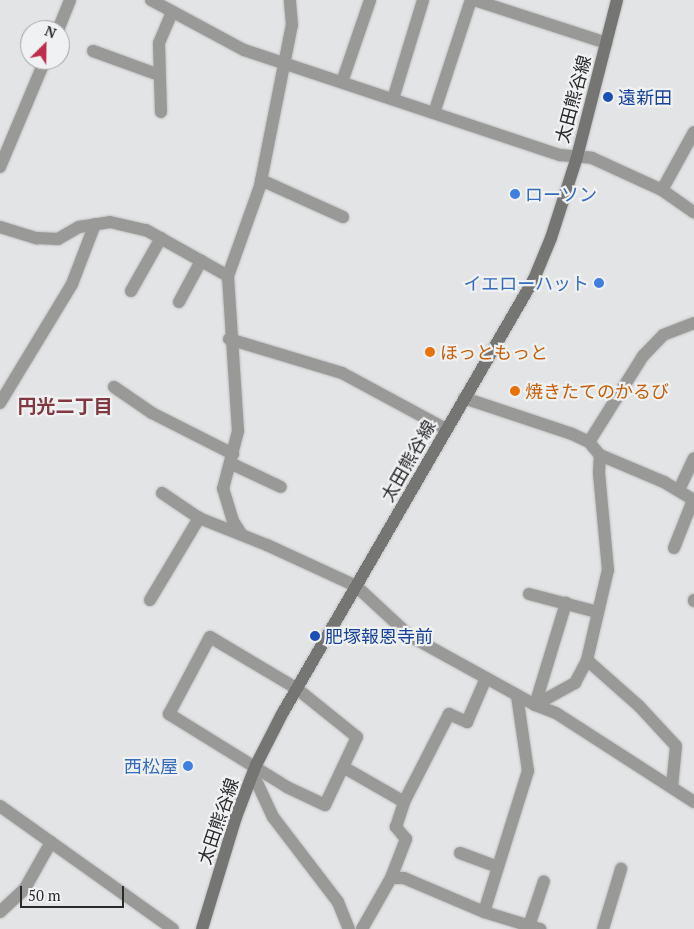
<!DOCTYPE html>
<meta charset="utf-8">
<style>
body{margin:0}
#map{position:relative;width:694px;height:929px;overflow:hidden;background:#e3e4e5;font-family:"PT Serif","Noto Sans JP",serif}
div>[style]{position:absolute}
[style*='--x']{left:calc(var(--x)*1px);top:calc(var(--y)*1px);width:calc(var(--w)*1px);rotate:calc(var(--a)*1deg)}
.roads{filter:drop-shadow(0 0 1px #bebfc0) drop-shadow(0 0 1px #bebfc0)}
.street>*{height:12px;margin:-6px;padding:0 6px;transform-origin:6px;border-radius:6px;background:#999998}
.secondary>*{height:12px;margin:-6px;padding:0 6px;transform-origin:6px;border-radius:6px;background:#757574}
.dots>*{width:14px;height:14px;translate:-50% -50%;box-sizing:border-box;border:2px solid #f0f1f2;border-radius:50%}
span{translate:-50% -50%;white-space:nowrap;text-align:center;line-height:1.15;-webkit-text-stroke:4.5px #f0f1f2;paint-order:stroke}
.transit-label{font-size:18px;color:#164399}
.left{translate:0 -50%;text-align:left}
.street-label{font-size:18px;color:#2a2a2b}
.shop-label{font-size:18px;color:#366cbe}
.right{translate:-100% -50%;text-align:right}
.food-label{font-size:18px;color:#c56008}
.neighbourhood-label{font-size:19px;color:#813840;font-weight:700}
.north{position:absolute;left:20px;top:20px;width:50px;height:50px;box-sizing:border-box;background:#f0f1f2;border:1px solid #a1a1a2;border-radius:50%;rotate:23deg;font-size:14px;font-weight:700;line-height:20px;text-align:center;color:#2a2a2b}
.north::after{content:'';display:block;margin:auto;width:18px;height:22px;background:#be2d49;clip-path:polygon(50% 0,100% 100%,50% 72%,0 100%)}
.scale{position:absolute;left:20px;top:886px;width:104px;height:22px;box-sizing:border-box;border:2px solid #2a2a2b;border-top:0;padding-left:6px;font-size:15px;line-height:18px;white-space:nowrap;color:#2a2a2b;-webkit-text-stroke:4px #f0f1f2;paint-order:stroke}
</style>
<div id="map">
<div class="roads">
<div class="street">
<i style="--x:151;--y:0;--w:106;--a:28.3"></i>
<i style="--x:244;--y:50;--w:333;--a:18.4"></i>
<i style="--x:560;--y:155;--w:32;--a:5"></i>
<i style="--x:592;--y:158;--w:77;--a:24.6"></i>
<i style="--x:662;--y:190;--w:39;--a:35"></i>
<i style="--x:474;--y:0;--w:139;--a:18"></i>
<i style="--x:58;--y:30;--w:32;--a:-68"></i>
<i style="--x:93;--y:51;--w:70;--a:20"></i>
<i style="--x:342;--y:82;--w:87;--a:-71.1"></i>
<i style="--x:393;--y:99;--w:103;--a:-73.1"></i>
<i style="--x:161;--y:112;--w:69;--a:-91.7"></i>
<i style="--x:159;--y:43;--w:34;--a:-67"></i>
<i style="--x:434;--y:113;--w:119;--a:-71.9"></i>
<i style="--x:0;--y:167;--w:116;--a:-67.2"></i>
<i style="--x:261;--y:180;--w:90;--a:24.3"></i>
<i style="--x:662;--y:190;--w:66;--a:-61.1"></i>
<i style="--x:0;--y:227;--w:39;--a:17"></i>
<i style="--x:37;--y:238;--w:21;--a:3"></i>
<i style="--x:58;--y:239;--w:24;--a:-30"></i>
<i style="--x:79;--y:227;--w:31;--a:-9"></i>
<i style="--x:110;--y:222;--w:37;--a:13"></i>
<i style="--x:146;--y:230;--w:94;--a:29.3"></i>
<i style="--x:131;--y:291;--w:61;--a:-60.5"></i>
<i style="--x:179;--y:302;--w:47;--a:-61.8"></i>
<i style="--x:229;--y:339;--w:118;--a:16.7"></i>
<i style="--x:342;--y:373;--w:118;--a:28.3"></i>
<i style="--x:114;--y:387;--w:46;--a:34.4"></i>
<i style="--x:152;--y:413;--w:91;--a:26.8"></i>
<i style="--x:464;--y:398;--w:114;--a:18.4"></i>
<i style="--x:572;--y:434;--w:19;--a:25"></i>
<i style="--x:589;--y:442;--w:17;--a:50"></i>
<i style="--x:600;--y:455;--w:69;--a:22.9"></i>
<i style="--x:664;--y:482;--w:35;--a:31"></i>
<i style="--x:0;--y:403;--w:139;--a:-58.8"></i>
<i style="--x:72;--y:284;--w:64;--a:-69"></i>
<i style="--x:589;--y:442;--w:102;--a:-57.9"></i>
<i style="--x:643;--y:356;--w:29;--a:-46"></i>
<i style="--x:663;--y:335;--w:33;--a:-21"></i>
<i style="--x:230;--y:463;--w:56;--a:25.2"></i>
<i style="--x:679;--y:490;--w:35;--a:-65"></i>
<i style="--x:162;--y:493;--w:45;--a:34"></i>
<i style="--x:199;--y:518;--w:73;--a:21.7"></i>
<i style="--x:267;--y:545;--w:98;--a:24.7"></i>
<i style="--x:356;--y:586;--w:74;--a:42.8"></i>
<i style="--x:410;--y:636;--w:143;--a:28.9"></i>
<i style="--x:535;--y:705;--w:22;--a:21"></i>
<i style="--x:556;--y:713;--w:164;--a:32.8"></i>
<i style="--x:242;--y:535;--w:17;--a:-123"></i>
<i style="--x:233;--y:521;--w:34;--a:-107"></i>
<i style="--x:223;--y:489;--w:60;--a:-75.5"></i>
<i style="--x:238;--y:431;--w:155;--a:-93.7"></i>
<i style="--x:228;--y:276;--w:96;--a:-70.4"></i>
<i style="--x:260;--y:186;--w:164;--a:-78.8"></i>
<i style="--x:292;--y:25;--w:25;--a:-95"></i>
<i style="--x:674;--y:548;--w:52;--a:-68.4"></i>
<i style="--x:529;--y:594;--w:70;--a:14.8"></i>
<i style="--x:150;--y:600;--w:96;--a:-59.1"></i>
<i style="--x:694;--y:601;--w:1;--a:-90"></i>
<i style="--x:210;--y:637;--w:100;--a:30.7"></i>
<i style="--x:296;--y:688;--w:78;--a:38.8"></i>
<i style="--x:357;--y:737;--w:75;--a:115.2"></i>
<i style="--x:325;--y:805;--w:42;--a:-154.7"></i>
<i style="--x:287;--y:787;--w:139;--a:-148.3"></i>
<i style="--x:169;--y:714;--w:87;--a:-62"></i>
<i style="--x:587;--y:660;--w:69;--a:41.5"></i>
<i style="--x:639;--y:706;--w:54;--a:47.2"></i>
<i style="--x:676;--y:746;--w:41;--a:95.6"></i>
<i style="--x:535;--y:705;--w:46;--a:-28.8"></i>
<i style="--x:575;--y:683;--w:26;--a:-62"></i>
<i style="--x:587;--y:660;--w:92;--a:-76.9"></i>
<i style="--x:608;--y:570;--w:97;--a:-95.3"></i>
<i style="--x:599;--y:473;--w:18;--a:-87"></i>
<i style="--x:535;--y:705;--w:107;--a:-73.1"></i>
<i style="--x:343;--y:767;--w:70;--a:29.8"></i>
<i style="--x:253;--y:774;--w:47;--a:65.1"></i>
<i style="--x:273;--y:817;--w:107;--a:52.6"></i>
<i style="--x:338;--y:902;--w:29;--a:68"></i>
<i style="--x:0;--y:806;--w:212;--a:35.4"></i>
<i style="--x:460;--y:853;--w:40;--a:20.2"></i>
<i style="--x:391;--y:878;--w:42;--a:-69"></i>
<i style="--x:406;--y:839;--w:16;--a:-130"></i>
<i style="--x:396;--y:827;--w:26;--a:-72"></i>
<i style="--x:404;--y:802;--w:99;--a:-62.9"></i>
<i style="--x:449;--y:714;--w:20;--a:24"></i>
<i style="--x:467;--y:722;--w:48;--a:-66.6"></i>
<i style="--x:0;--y:912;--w:33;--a:-43"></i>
<i style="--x:24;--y:890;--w:55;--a:-60.6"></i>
<i style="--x:484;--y:912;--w:148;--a:-72.7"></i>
<i style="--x:528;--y:771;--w:76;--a:-98.3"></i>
<i style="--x:529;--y:926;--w:47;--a:-71.6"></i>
<i style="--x:362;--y:929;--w:59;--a:-60.4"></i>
<i style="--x:391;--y:878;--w:13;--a:0"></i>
<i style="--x:404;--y:878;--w:87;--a:23"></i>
<i style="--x:484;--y:912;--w:59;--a:16.9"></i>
<i style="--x:603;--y:929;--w:63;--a:-73.3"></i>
</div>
<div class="secondary">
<i style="--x:202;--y:929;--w:117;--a:-73.1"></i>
<i style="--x:236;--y:817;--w:56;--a:-69"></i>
<i style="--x:256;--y:765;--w:57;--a:-63"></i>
<i style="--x:282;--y:714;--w:503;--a:-59.92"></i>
<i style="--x:534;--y:279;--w:44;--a:-67.5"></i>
<i style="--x:551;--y:238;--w:85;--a:-72.2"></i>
<i style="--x:577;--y:157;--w:162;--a:-75.7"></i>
</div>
</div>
<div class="dots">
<i style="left:608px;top:97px;background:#1a4fb4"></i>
<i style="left:515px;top:194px;background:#3f7fe0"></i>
<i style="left:599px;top:283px;background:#3f7fe0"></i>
<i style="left:430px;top:352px;background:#e8710a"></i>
<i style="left:515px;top:391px;background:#e8710a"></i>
<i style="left:315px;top:636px;background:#1a4fb4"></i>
<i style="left:188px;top:766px;background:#3f7fe0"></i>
</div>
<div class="transit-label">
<span class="left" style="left:618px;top:97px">遠新田</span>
<span class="left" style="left:325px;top:636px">肥塚報恩寺前</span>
</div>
<div class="street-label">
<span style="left:573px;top:99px;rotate:-75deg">太田熊谷線</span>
<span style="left:408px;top:461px;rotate:-60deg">太田熊谷線</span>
<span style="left:218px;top:821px;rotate:-71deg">太田熊谷線</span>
</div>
<div class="shop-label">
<span class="left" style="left:525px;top:194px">ローソン</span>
<span class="right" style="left:589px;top:283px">イエローハット</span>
<span class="right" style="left:178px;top:766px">西松屋</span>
</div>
<div class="food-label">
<span class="left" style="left:440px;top:352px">ほっともっと</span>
<span class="left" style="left:525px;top:391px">焼きたてのかるび</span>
</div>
<div class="neighbourhood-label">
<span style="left:65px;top:406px">円光二丁目</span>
</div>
<div class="north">N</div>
<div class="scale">50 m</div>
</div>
